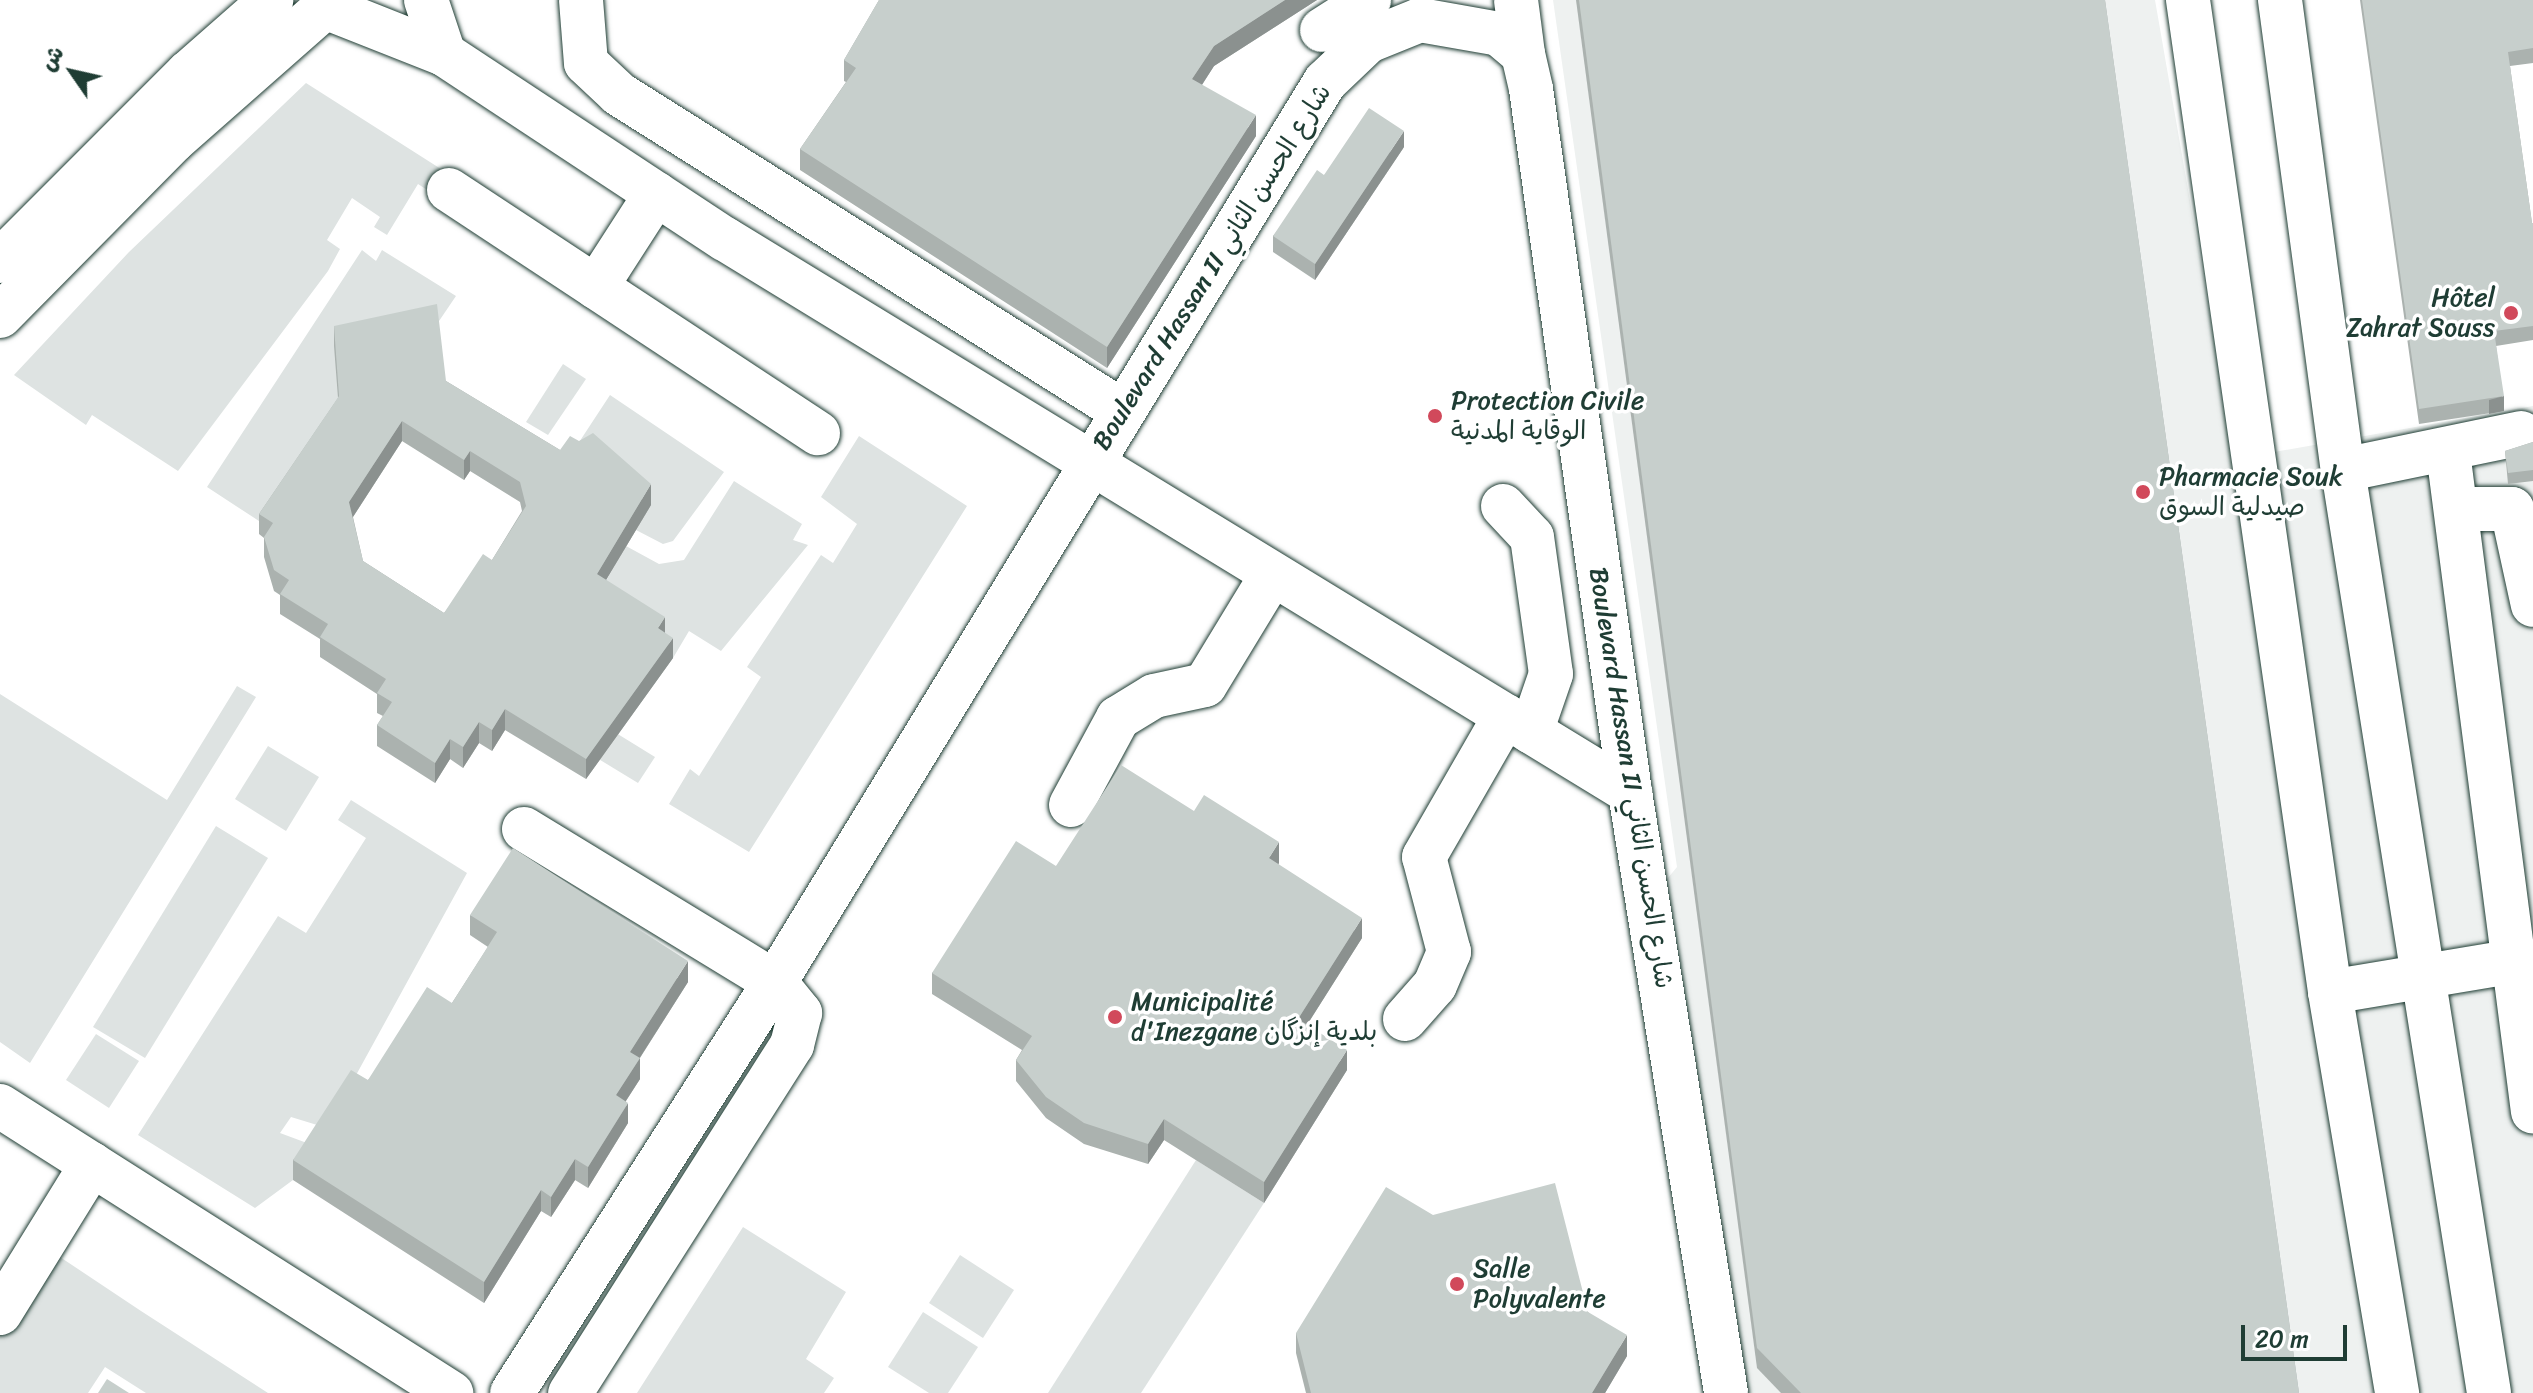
<!DOCTYPE html>
<meta charset="utf-8">
<style>
body{margin:0}
#map{position:relative;width:2533px;height:1393px;overflow:hidden;background:#fff;font-family:Sriracha,"Playpen Sans Arabic",sans-serif}
div>[style]{position:absolute}
[style*='--x']{left:calc(var(--x)*1px);top:calc(var(--y)*1px);width:calc(var(--w)*1px);rotate:calc(var(--a)*1deg)}
.built>*{inset:0;background:#eef1f0}
.green>*{inset:0;background:#dee3e2}
.roads{filter:drop-shadow(0 0 2px #1f3d34) drop-shadow(0 0 2px #1f3d34)}
.minor>*{height:44px;margin:-22px;padding:0 22px;transform-origin:22px;border-radius:22px;background:#fff}
.major>*{height:44px;margin:-22px;padding:0 22px;transform-origin:22px;border-radius:22px;background:#fff}
.wall>*{inset:0;background:#abb2af}
.shaded-wall>*{inset:0;background:#8b918f}
.building>*{inset:0;background:#c7cfcc}
.dots>*{width:22px;height:22px;translate:-50% -50%;box-sizing:border-box;border:4px solid #fff;border-radius:50%}
span{translate:-50% -50%;white-space:nowrap;text-align:center;line-height:1.15;-webkit-text-stroke:7px #fff;paint-order:stroke}
.street-label{font-size:26px;color:#1f3d34}
.poi-label{font-size:26px;color:#1f3d34}
.right{translate:-100% -50%;text-align:right}
.left{translate:0 -50%;text-align:left}
.north{position:absolute;left:32px;top:32px;width:80px;height:80px;-webkit-text-stroke:6px #fff;paint-order:stroke;rotate:304deg;font-size:22px;font-weight:700;line-height:32px;text-align:center;color:#1f3d34}
.north::after{content:'';display:block;margin:auto;width:28px;height:36px;background:#1f3d34;clip-path:polygon(50% 0,100% 100%,50% 72%,0 100%)}
.scale{position:absolute;left:2241px;top:1325px;width:106px;height:36px;box-sizing:border-box;border:4px solid #1f3d34;border-top:0;padding-left:10px;font-size:24px;line-height:28px;white-space:nowrap;color:#1f3d34;-webkit-text-stroke:6px #fff;paint-order:stroke}
</style>
<div id="map">
<div class="built">
<i style="clip-path:polygon(1553px 0,2155px 0,2235px 459px,2533px 406px,2533px 1393px,1741px 1393px,1653px 896px,1677px 867px)"></i>
</div>
<div class="green">
<i style="clip-path:polygon(306px 83px,565px 248px,551px 270px,418px 184px,387px 235px,374px 227px,380px 217px,352px 198px,327px 240px,340px 249px,328px 271px,178px 471px,92px 415px,86px 425px,14px 375px,129px 252px)"></i>
<i style="clip-path:polygon(362px 250px,376px 261px,382px 250px,456px 296px,437px 324px,339px 416px,265px 525px,207px 487px)"></i>
<i style="clip-path:polygon(563px 364px,586px 379px,548px 435px,526px 422px)"></i>
<i style="clip-path:polygon(610px 395px,724px 472px,673px 541px,663px 544px,636px 530px,650px 505px,570px 456px)"></i>
<i style="clip-path:polygon(859px 436px,967px 506px,749px 852px,669px 804px,690px 769px,699px 776px,761px 677px,747px 667px,821px 555px,833px 563px,857px 524px,821px 497px)"></i>
<i style="clip-path:polygon(734px 481px,802px 524px,793px 540px,808px 545px,721px 651px,689px 631px,673px 658px,604px 584px,626px 546px,659px 564px,684px 560px)"></i>
<i style="clip-path:polygon(237px 686px,256px 697px,30px 1063px,0 1042px,0 694px,167px 800px)"></i>
<i style="clip-path:polygon(518px 710px,608px 728px,655px 757px,638px 783px)"></i>
<i style="clip-path:polygon(268px 746px,319px 777px,286px 831px,235px 799px)"></i>
<i style="clip-path:polygon(351px 800px,467px 873px,327px 1128px,291px 1117px,280px 1133px,315px 1146px,293px 1180px,255px 1208px,138px 1135px,278px 916px,306px 933px,366px 838px,338px 820px)"></i>
<i style="clip-path:polygon(216px 826px,268px 858px,145px 1058px,93px 1027px)"></i>
<i style="clip-path:polygon(96px 1034px,139px 1061px,109px 1108px,66px 1080px)"></i>
<i style="clip-path:polygon(1196px 1160px,1264px 1203px,1141px 1393px,1048px 1393px)"></i>
<i style="clip-path:polygon(743px 1227px,846px 1292px,806px 1359px,834px 1378px,824px 1393px,637px 1393px)"></i>
<i style="clip-path:polygon(48px 1249px,141px 1311px,268px 1393px,146px 1393px,105px 1367px,88px 1393px,0 1393px,0 1321px)"></i>
<i style="clip-path:polygon(960px 1255px,1014px 1290px,983px 1338px,929px 1303px)"></i>
<i style="clip-path:polygon(923px 1312px,978px 1347px,948px 1393px,929px 1393px,888px 1367px)"></i>
</div>
<div class="roads">
<div class="minor">
<i style="--x:426;--y:0;--w:57;--a:71.6"></i>
<i style="--x:581;--y:0;--w:63;--a:85.5"></i>
<i style="--x:586;--y:63;--w:45;--a:43.2"></i>
<i style="--x:619;--y:94;--w:595;--a:32.22"></i>
<i style="--x:1516;--y:0;--w:54;--a:82.6"></i>
<i style="--x:2188;--y:0;--w:1002;--a:81.85"></i>
<i style="--x:2330;--y:992;--w:407;--a:80.5"></i>
<i style="--x:2280;--y:0;--w:474;--a:82.4"></i>
<i style="--x:2343;--y:470;--w:934;--a:81.01"></i>
<i style="--x:325;--y:7;--w:128;--a:21.6"></i>
<i style="--x:444;--y:54;--w:336;--a:33.4"></i>
<i style="--x:725;--y:239;--w:1061;--a:31.43"></i>
<i style="--x:1322;--y:30;--w:56;--a:-32.6"></i>
<i style="--x:449;--y:190;--w:442;--a:33.4"></i>
<i style="--x:596;--y:287;--w:111;--a:-57.2"></i>
<i style="--x:2448;--y:452;--w:665;--a:82.66"></i>
<i style="--x:2343;--y:470;--w:182;--a:-11.7"></i>
<i style="--x:1503;--y:506;--w:42;--a:46.9"></i>
<i style="--x:1532;--y:537;--w:138;--a:82.1"></i>
<i style="--x:1551;--y:674;--w:61;--a:109"></i>
<i style="--x:2456;--y:509;--w:56;--a:0"></i>
<i style="--x:2512;--y:509;--w:98;--a:77.7"></i>
<i style="--x:1071;--y:805;--w:99;--a:-61.6"></i>
<i style="--x:1118;--y:718;--w:42;--a:-31.4"></i>
<i style="--x:1154;--y:696;--w:52;--a:-12.2"></i>
<i style="--x:1205;--y:685;--w:129;--a:-58.7"></i>
<i style="--x:524;--y:829;--w:294;--a:31.4"></i>
<i style="--x:775;--y:982;--w:40;--a:51"></i>
<i style="--x:800;--y:1013;--w:33;--a:104"></i>
<i style="--x:792;--y:1045;--w:413;--a:122.5"></i>
<i style="--x:2330;--y:992;--w:182;--a:-9.5"></i>
<i style="--x:1405;--y:1019;--w:45;--a:-48.6"></i>
<i style="--x:1435;--y:985;--w:36;--a:-67"></i>
<i style="--x:1449;--y:952;--w:98;--a:-104.7"></i>
<i style="--x:1424;--y:857;--w:163;--a:-60.1"></i>
<i style="--x:0;--y:1106;--w:535;--a:32.47"></i>
<i style="--x:0;--y:1313;--w:175;--a:-58.3"></i>
<i style="--x:512;--y:1393;--w:488;--a:-57.4"></i>
<i style="--x:775;--y:982;--w:1055;--a:-58.57"></i>
<i style="--x:1325;--y:82;--w:59;--a:-43.6"></i>
<i style="--x:1368;--y:41;--w:56;--a:-22"></i>
<i style="--x:1420;--y:20;--w:80;--a:10"></i>
<i style="--x:1499;--y:34;--w:31;--a:40"></i>
<i style="--x:1523;--y:54;--w:36;--a:77"></i>
<i style="--x:1531;--y:89;--w:710;--a:81.98"></i>
<i style="--x:1630;--y:792;--w:609;--a:80.92"></i>
</div>
<div class="major">
<i style="--x:0;--y:261;--w:266;--a:-45"></i>
<i style="--x:188;--y:73;--w:111;--a:-41.3"></i>
<i style="--x:0;--y:316;--w:246;--a:-45.3"></i>
<i style="--x:173;--y:141;--w:213;--a:-41.4"></i>
</div>
</div>
<div class="wall">
<i style="clip-path:polygon(879px 0,1317px 0,1214px 66px,1202px 85px,1256px 136px,1107px 368px,800px 170px,800px 149px,846px 82px,844px 81px,844px 60px)"></i>
<i style="clip-path:polygon(1576px 0,2105px 0,2299px 1393px,1781px 1393px,1757px 1368px)"></i>
<i style="clip-path:polygon(2360px 0,2533px 0,2533px 63px,2510px 66px,2532px 223px,2533px 223px,2533px 340px,2496px 346px,2504px 411px,2419px 424px)"></i>
<i style="clip-path:polygon(1404px 147px,1315px 280px,1273px 252px,1273px 236px,1324px 175px)"></i>
<i style="clip-path:polygon(evenodd,334px 326px,446px 381px,651px 505px,606px 580px,665px 633px,673px 658px,586px 779px,505px 730px,492px 751px,479px 743px,463px 768px,450px 759px,435px 783px,377px 746px,377px 725px,383px 716px,377px 713px,377px 694px,320px 657px,320px 639px,280px 614px,280px 595px,274px 591px,264px 557px,264px 538px,259px 534px,259px 514px,338px 398px,334px 346px,334px 326px,402px 441px,464px 480px,470px 471px,520px 502px,522px 511px,492px 560px,444px 613px,363px 561px,353px 517px,402px 441px)"></i>
<i style="clip-path:polygon(2533px 442px,2533px 481px,2508px 484px,2505px 451px)"></i>
<i style="clip-path:polygon(1194px 811px,1279px 863px,1278px 864px,1362px 938px,1307px 1025px,1347px 1070px,1264px 1203px,1164px 1140px,1148px 1164px,1084px 1144px,1046px 1118px,1016px 1081px,1016px 1060px,1022px 1050px,932px 994px,932px 973px,1056px 866px)"></i>
<i style="clip-path:polygon(470px 915px,688px 982px,640px 1058px,640px 1079px,626px 1101px,628px 1123px,588px 1188px,575px 1180px,551px 1217px,541px 1211px,484px 1303px,293px 1180px,293px 1160px,368px 1080px,452px 1003px,488px 947px,470px 935px)"></i>
<i style="clip-path:polygon(1588px 1312px,1627px 1356px,1605px 1393px,1306px 1393px,1296px 1353px,1296px 1333px)"></i>
</div>
<div class="shaded-wall">
<i style="clip-path:polygon(1285px 0,1317px 0,1214px 66px,1192px 100px,1192px 79px,1214px 46px)"></i>
<i style="clip-path:polygon(1256px 115px,1256px 136px,1107px 368px,1107px 347px)"></i>
<i style="clip-path:polygon(1404px 131px,1404px 147px,1315px 280px,1315px 264px)"></i>
<i style="clip-path:polygon(2504px 396px,2504px 411px,2489px 414px,2489px 400px)"></i>
<i style="clip-path:polygon(402px 421px,402px 441px,349px 523px,349px 502px)"></i>
<i style="clip-path:polygon(470px 451px,470px 471px,464px 480px,464px 460px)"></i>
<i style="clip-path:polygon(651px 484px,651px 505px,597px 595px,597px 574px)"></i>
<i style="clip-path:polygon(665px 617px,665px 638px,658px 628px)"></i>
<i style="clip-path:polygon(673px 638px,673px 658px,586px 779px,586px 759px)"></i>
<i style="clip-path:polygon(505px 709px,505px 730px,492px 751px,492px 730px)"></i>
<i style="clip-path:polygon(479px 722px,479px 743px,463px 768px,463px 747px)"></i>
<i style="clip-path:polygon(450px 739px,450px 759px,435px 783px,435px 763px)"></i>
<i style="clip-path:polygon(1279px 842px,1279px 863px,1269px 879px,1269px 858px)"></i>
<i style="clip-path:polygon(1362px 918px,1362px 938px,1298px 1039px,1298px 1019px)"></i>
<i style="clip-path:polygon(688px 961px,688px 982px,630px 1073px,630px 1052px)"></i>
<i style="clip-path:polygon(1347px 1050px,1347px 1070px,1264px 1203px,1264px 1182px)"></i>
<i style="clip-path:polygon(640px 1058px,640px 1079px,616px 1116px,616px 1095px)"></i>
<i style="clip-path:polygon(628px 1103px,628px 1123px,588px 1188px,588px 1167px)"></i>
<i style="clip-path:polygon(1164px 1119px,1164px 1140px,1148px 1164px,1148px 1144px)"></i>
<i style="clip-path:polygon(575px 1159px,575px 1180px,551px 1217px,551px 1197px)"></i>
<i style="clip-path:polygon(541px 1190px,541px 1211px,484px 1303px,484px 1282px)"></i>
<i style="clip-path:polygon(1627px 1335px,1627px 1356px,1605px 1393px,1592px 1393px)"></i>
</div>
<div class="building">
<i style="clip-path:polygon(879px 0,1285px 0,1214px 46px,1192px 79px,1256px 115px,1107px 347px,800px 149px,856px 68px,844px 60px)"></i>
<i style="clip-path:polygon(1579px 0,2105px 0,2299px 1393px,1801px 1393px,1757px 1348px)"></i>
<i style="clip-path:polygon(2362px 0,2533px 0,2533px 48px,2508px 52px,2532px 223px,2533px 223px,2533px 326px,2494px 331px,2504px 396px,2419px 409px)"></i>
<i style="clip-path:polygon(1369px 108px,1404px 131px,1315px 264px,1273px 236px,1317px 170px,1324px 175px)"></i>
<i style="clip-path:polygon(evenodd,437px 304px,446px 381px,560px 450px,570px 436px,579px 441px,593px 433px,651px 484px,597px 574px,665px 617px,658px 628px,673px 638px,586px 759px,505px 709px,492px 730px,479px 722px,463px 747px,450px 739px,435px 763px,377px 725px,392px 702px,377px 693px,386px 679px,320px 637px,328px 624px,280px 594px,289px 580px,274px 570px,264px 537px,273px 523px,259px 514px,339px 396px,334px 326px,437px 304px,402px 421px,464px 460px,470px 451px,520px 482px,526px 506px,492px 560px,483px 554px,444px 613px,363px 561px,349px 502px,402px 421px)"></i>
<i style="clip-path:polygon(2533px 442px,2533px 470px,2508px 473px,2505px 451px)"></i>
<i style="clip-path:polygon(1121px 765px,1194px 811px,1204px 795px,1279px 842px,1269px 858px,1362px 918px,1298px 1019px,1347px 1050px,1264px 1182px,1164px 1119px,1148px 1144px,1084px 1123px,1046px 1097px,1016px 1060px,1032px 1036px,932px 973px,1016px 841px,1056px 866px)"></i>
<i style="clip-path:polygon(513px 848px,688px 961px,630px 1052px,640px 1058px,616px 1095px,628px 1103px,588px 1167px,575px 1159px,551px 1197px,541px 1190px,484px 1282px,293px 1160px,351px 1070px,368px 1080px,427px 987px,452px 1003px,497px 932px,470px 915px)"></i>
<i style="clip-path:polygon(1555px 1183px,1588px 1312px,1627px 1335px,1592px 1393px,1311px 1393px,1296px 1333px,1386px 1187px,1433px 1215px)"></i>
<i style="clip-path:polygon(107px 1379px,129px 1393px,98px 1393px)"></i>
</div>
<div class="dots">
<i style="left:2511px;top:313px;background:#d1495b"></i>
<i style="left:1435px;top:416px;background:#d1495b"></i>
<i style="left:2143px;top:492px;background:#d1495b"></i>
<i style="left:1115px;top:1017px;background:#d1495b"></i>
<i style="left:1457px;top:1284px;background:#d1495b"></i>
</div>
<div class="street-label">
<span style="left:1212px;top:267px;rotate:-58deg">Boulevard Hassan II شارع الحسن الثاني</span>
<span style="left:1631px;top:778px;rotate:81deg">Boulevard Hassan II شارع الحسن الثاني</span>
</div>
<div class="poi-label">
<span class="right" style="left:2495px;top:313px">Hôtel<br>Zahrat Souss</span>
<span class="left" style="left:1451px;top:416px">Protection Civile<br>الوقاية المدنية</span>
<span class="left" style="left:2159px;top:492px">Pharmacie Souk<br>صيدلية السوق</span>
<span class="left" style="left:1131px;top:1017px">Municipalité<br>d'Inezgane بلدية إنزگان</span>
<span class="left" style="left:1473px;top:1284px">Salle<br>Polyvalente</span>
</div>
<div class="north">ش</div>
<div class="scale">20 m</div>
</div>
